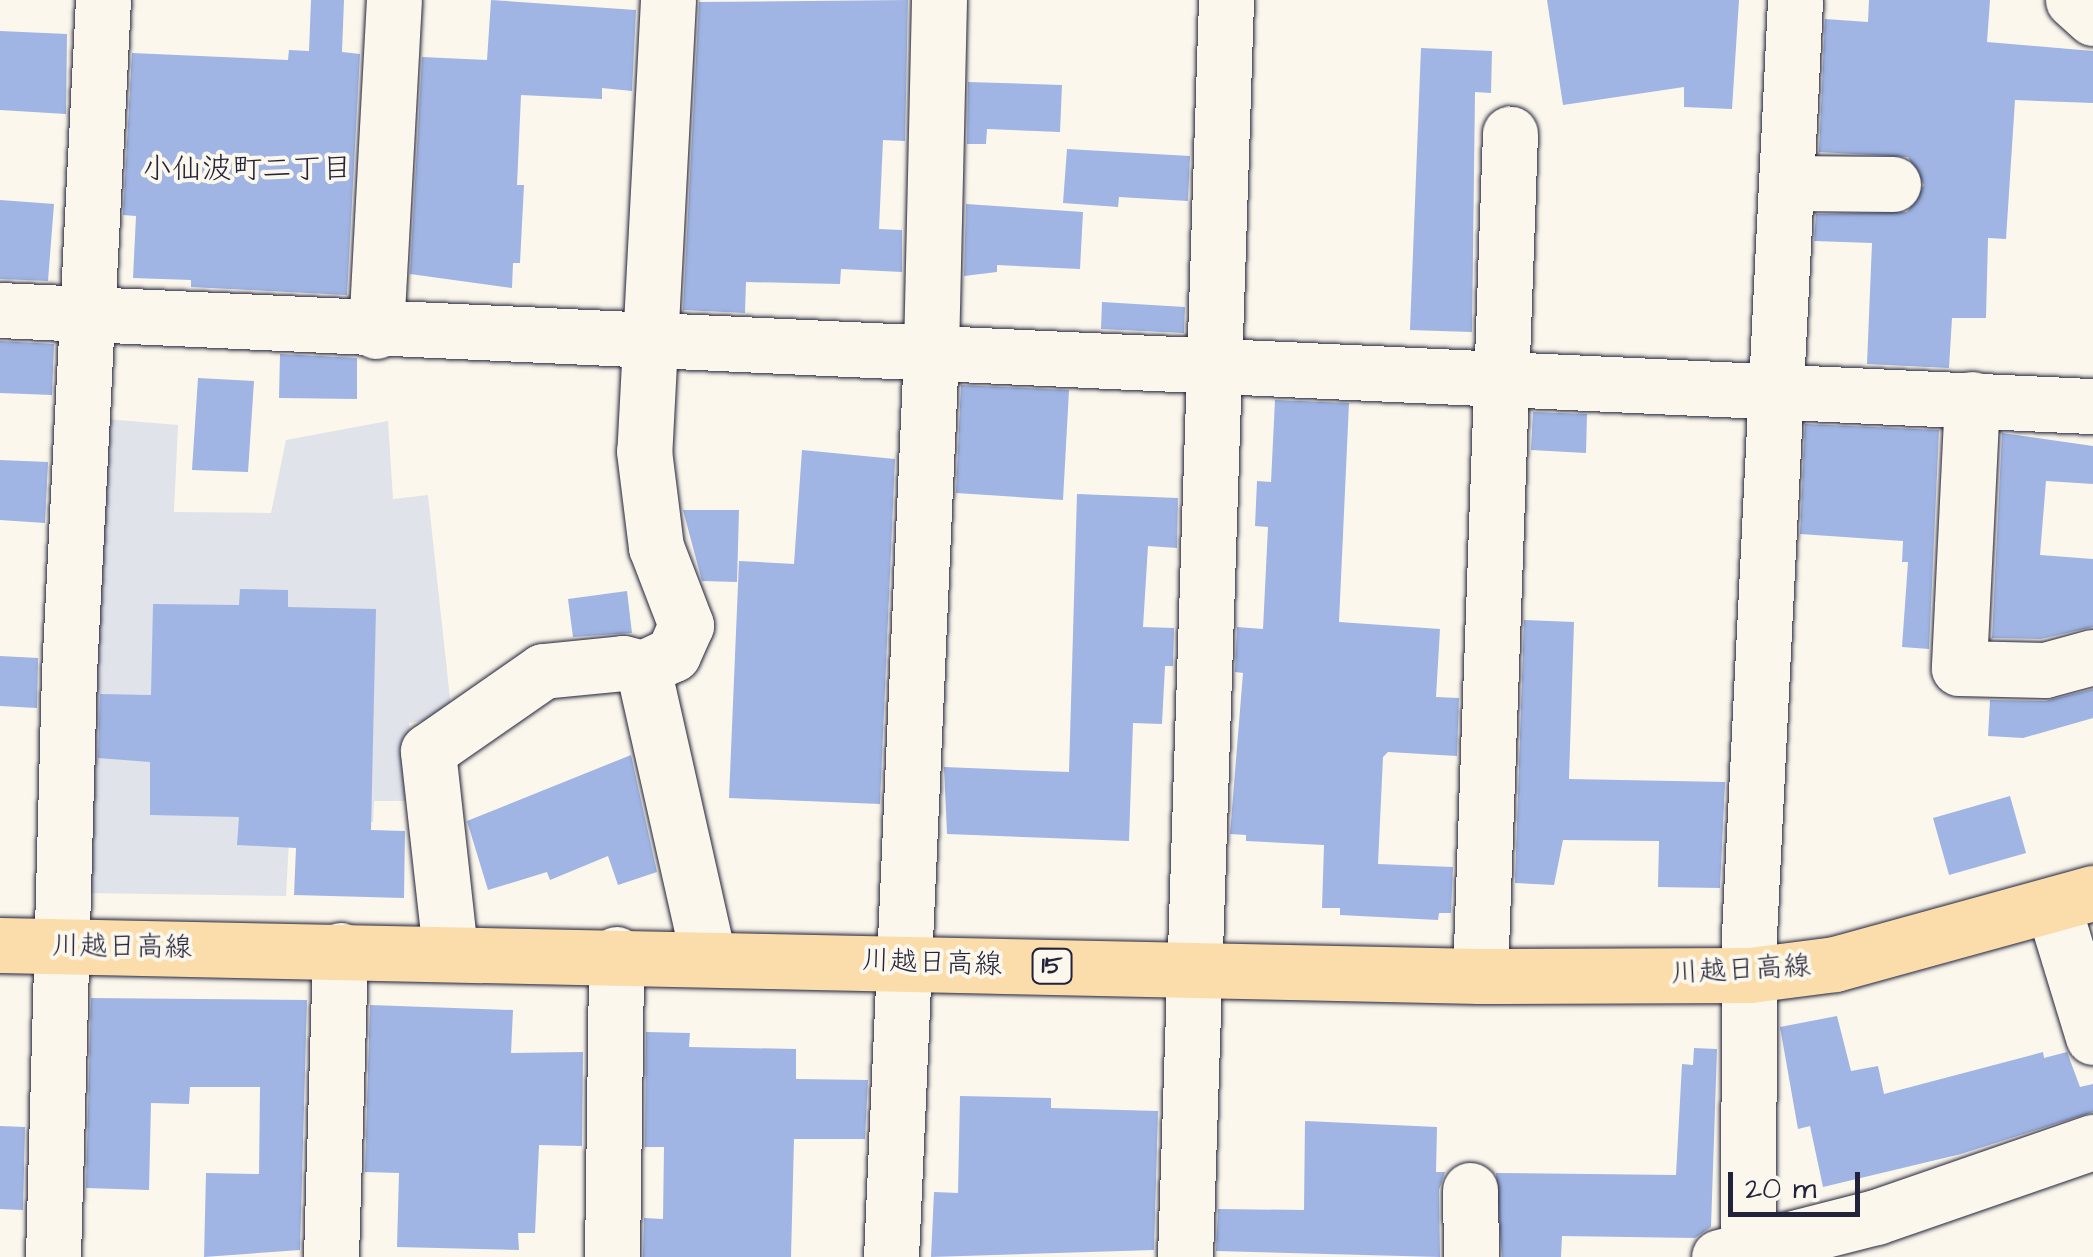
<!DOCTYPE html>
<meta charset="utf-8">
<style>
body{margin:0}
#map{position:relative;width:2093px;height:1257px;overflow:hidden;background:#fbf7ec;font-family:"Architects Daughter","Klee One",sans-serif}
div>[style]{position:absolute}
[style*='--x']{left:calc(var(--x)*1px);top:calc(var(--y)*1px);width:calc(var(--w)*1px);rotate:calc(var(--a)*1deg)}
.built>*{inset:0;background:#e0e3e9}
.building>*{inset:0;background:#a0b5e3}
.roads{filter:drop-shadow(0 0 2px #22223b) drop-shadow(0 0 2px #22223b)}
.minor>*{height:55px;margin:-27.5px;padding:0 27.5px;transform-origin:27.5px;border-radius:27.5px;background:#fbf7ec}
.major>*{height:55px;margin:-27.5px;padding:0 27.5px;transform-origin:27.5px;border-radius:27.5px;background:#fbddab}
span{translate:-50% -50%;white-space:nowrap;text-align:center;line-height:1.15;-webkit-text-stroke:8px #fbf7ec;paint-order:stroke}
.shield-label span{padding:2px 8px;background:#fbf7ec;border:2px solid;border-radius:8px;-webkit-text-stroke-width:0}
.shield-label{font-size:25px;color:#22223b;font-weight:700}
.street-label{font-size:28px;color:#22223b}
.neighbourhood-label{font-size:30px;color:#22223b}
.scale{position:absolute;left:1728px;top:1172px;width:132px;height:45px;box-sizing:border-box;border:5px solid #22223b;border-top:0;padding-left:12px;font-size:30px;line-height:35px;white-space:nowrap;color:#22223b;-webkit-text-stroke:8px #fbf7ec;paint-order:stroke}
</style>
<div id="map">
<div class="built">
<i style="clip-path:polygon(106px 419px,178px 425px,174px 512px,271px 513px,286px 440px,388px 421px,393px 499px,428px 495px,452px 717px,409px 723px,417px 801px,374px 801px,373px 822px,290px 822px,286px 896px,83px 893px)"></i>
</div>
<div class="building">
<i style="clip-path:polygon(311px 0,344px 0,342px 52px,360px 54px,347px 295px,191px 287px,191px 280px,133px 278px,136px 216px,123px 215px,132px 53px,288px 60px,289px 50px,309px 51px)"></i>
<i style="clip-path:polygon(491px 0,636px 10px,632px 91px,602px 88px,602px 99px,521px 95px,517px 185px,524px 185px,520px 263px,513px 263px,512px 288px,410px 274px,422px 57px,487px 60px)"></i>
<i style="clip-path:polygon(908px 0,905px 141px,883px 140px,879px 229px,902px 230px,902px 272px,841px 269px,840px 284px,746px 282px,745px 313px,683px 310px,699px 2px)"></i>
<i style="clip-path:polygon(1547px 0,1739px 0,1732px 109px,1684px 107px,1684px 87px,1563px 105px)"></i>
<i style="clip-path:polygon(1869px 0,1990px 0,1987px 42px,2093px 51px,2093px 103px,2015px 100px,2006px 239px,1988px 238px,1986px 318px,1952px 318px,1949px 368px,1867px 364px,1872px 243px,1814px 241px,1816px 214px,1907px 212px,1924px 185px,1908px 157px,1819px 152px,1825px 19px,1868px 22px)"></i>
<i style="clip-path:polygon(0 31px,67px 34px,66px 114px,0 110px)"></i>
<i style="clip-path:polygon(1421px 48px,1492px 51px,1491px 93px,1475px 92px,1472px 332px,1410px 330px)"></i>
<i style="clip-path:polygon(968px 82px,1062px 85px,1060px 132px,987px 129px,986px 144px,967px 144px)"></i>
<i style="clip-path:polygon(1067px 149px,1190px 156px,1188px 201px,1119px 197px,1118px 207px,1063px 203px)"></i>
<i style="clip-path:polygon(0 200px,54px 204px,48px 281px,0 279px)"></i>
<i style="clip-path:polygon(966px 204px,1083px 212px,1080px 269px,997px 265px,997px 272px,964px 276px)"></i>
<i style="clip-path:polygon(1102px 302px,1185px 307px,1184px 333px,1101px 329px)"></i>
<i style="clip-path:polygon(0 341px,54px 344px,52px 395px,0 393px)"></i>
<i style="clip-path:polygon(280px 354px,357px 358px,357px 399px,279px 398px)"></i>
<i style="clip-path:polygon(198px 378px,254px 381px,248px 472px,192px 470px)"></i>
<i style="clip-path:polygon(961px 385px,1069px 390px,1063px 500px,956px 493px)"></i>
<i style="clip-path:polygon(1275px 400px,1349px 403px,1339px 622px,1440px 629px,1436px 697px,1459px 698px,1457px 756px,1388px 752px,1383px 757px,1378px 864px,1453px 867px,1451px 913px,1439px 913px,1438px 920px,1340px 915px,1340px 908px,1322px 908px,1324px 845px,1246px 841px,1246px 835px,1230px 834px,1243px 673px,1235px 672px,1237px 627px,1263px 629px,1268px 527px,1255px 526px,1257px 481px,1271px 482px)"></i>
<i style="clip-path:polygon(1533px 412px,1587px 414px,1586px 453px,1531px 450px)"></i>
<i style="clip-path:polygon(1805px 424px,1939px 430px,1929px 649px,1902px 647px,1908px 562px,1902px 562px,1903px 541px,1800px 534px)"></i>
<i style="clip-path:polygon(2002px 433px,2093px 446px,2093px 484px,2046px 481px,2040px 555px,2093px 559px,2093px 627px,2041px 639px,1992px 638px)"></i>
<i style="clip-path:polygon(802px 450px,895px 459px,880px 804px,729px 798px,739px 561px,794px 564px)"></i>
<i style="clip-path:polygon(0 460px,48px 462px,45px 523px,0 520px)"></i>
<i style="clip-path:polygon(1077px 494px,1178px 498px,1177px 548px,1148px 546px,1143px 627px,1174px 628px,1173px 666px,1165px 666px,1162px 724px,1133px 723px,1129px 841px,947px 834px,944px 767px,1069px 772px)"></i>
<i style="clip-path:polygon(683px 510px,739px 510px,737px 582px,702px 581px)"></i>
<i style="clip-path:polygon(240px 589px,288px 590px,288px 607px,376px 609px,371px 830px,405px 831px,404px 898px,294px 895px,296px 848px,237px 845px,239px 817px,150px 815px,150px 762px,98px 758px,100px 694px,151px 695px,153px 604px,239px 605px)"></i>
<i style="clip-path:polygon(627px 591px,632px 633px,573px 637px,568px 599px)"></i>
<i style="clip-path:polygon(1524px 620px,1574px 622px,1569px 779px,1725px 782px,1720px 888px,1658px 887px,1659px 841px,1563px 840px,1554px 885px,1515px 883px)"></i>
<i style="clip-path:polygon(0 656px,38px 658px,37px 708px,0 706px)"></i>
<i style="clip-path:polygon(2093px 689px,2093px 718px,2023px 738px,1988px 736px,1990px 700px,2045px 701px)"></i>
<i style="clip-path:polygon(631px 755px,657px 872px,618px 885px,608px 856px,550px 880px,547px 872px,488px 890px,467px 821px)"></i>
<i style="clip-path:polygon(2010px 796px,2026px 853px,1949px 875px,1933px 818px)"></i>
<i style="clip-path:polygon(91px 998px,307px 1000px,300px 1250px,204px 1257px,206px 1173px,259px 1174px,260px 1087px,190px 1087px,189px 1104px,151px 1103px,149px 1190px,86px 1188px)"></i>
<i style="clip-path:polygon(370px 1005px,513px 1010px,511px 1053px,583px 1052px,582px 1146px,539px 1145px,535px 1233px,518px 1233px,519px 1250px,397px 1247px,399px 1173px,365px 1172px)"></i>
<i style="clip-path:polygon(1837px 1016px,1851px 1071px,1878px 1066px,1884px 1094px,2043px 1052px,2044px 1058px,2067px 1052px,2080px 1087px,2093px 1084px,2093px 1112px,1961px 1154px,1823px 1187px,1810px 1126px,1798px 1129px,1780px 1027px)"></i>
<i style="clip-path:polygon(646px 1032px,690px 1033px,689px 1047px,796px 1049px,796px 1079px,868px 1080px,865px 1139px,794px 1139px,791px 1257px,643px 1257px,644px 1218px,663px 1219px,664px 1147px,645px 1147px)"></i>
<i style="clip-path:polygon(1694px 1048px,1717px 1049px,1711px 1227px,1695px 1238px,1562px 1236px,1561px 1257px,1502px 1257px,1496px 1173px,1676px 1175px,1682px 1064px,1693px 1065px)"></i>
<i style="clip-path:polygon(960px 1096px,1051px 1098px,1051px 1108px,1158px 1111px,1154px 1250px,931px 1257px,934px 1192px,958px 1193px)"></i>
<i style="clip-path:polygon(1305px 1121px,1437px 1127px,1436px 1172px,1445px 1172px,1439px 1190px,1440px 1257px,1216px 1251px,1218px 1209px,1304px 1210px)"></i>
<i style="clip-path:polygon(0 1126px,25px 1127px,23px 1210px,0 1209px)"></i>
</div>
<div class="roads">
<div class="minor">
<i style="--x:668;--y:0;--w:452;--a:93"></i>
<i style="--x:644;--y:451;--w:97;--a:82.9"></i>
<i style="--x:656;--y:547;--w:84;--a:69"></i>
<i style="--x:686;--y:625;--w:32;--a:114"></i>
<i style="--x:673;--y:654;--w:33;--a:155"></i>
<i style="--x:643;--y:668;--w:295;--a:77.3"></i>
<i style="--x:2073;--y:0;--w:27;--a:42"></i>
<i style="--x:1791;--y:183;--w:102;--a:0.6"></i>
<i style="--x:0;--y:310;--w:2095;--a:2.63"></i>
<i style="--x:376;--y:331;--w:331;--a:-86.9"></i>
<i style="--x:1972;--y:399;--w:269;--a:92.8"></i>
<i style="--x:1959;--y:668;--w:86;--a:1.3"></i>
<i style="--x:2045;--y:670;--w:50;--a:-15.2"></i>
<i style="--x:2053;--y:906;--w:137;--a:73"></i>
<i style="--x:450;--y:951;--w:201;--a:-96.3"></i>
<i style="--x:428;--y:751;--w:140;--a:-34.8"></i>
<i style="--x:543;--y:671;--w:80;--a:-5.7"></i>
<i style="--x:623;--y:663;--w:21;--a:14"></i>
<i style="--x:1480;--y:976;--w:843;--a:-87.96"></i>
<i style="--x:1470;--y:1190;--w:67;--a:89.1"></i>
<i style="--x:1748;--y:1250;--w:315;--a:-89.8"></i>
<i style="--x:1749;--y:935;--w:936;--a:-87.18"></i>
<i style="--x:53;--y:1257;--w:584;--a:-88.43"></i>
<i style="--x:69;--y:673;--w:674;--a:-87.11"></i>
<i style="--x:331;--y:1257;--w:307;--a:-88.3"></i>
<i style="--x:612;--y:1257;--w:303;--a:-89.2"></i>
<i style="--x:891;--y:1257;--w:906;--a:-87.47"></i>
<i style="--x:931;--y:352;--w:352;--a:-88.7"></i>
<i style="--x:1185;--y:1257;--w:1258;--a:-88.13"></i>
<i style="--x:1719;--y:1257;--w:162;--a:-14.3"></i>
<i style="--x:1876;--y:1217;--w:230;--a:-19.1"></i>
</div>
<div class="major">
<i style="--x:0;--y:945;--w:1480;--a:1.2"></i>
<i style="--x:1480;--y:976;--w:270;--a:-0.2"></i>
<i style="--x:1750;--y:975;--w:86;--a:-7.4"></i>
<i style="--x:1835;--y:964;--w:268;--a:-15.4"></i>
</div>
</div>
<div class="shield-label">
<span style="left:1052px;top:966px">15</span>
</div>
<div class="street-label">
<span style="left:122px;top:947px;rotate:1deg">川越日高線</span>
<span style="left:932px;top:963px;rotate:2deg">川越日高線</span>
<span style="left:1741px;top:970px;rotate:-3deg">川越日高線</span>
</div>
<div class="neighbourhood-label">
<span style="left:247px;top:169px">小仙波町二丁目</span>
</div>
<div class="scale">20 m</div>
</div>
